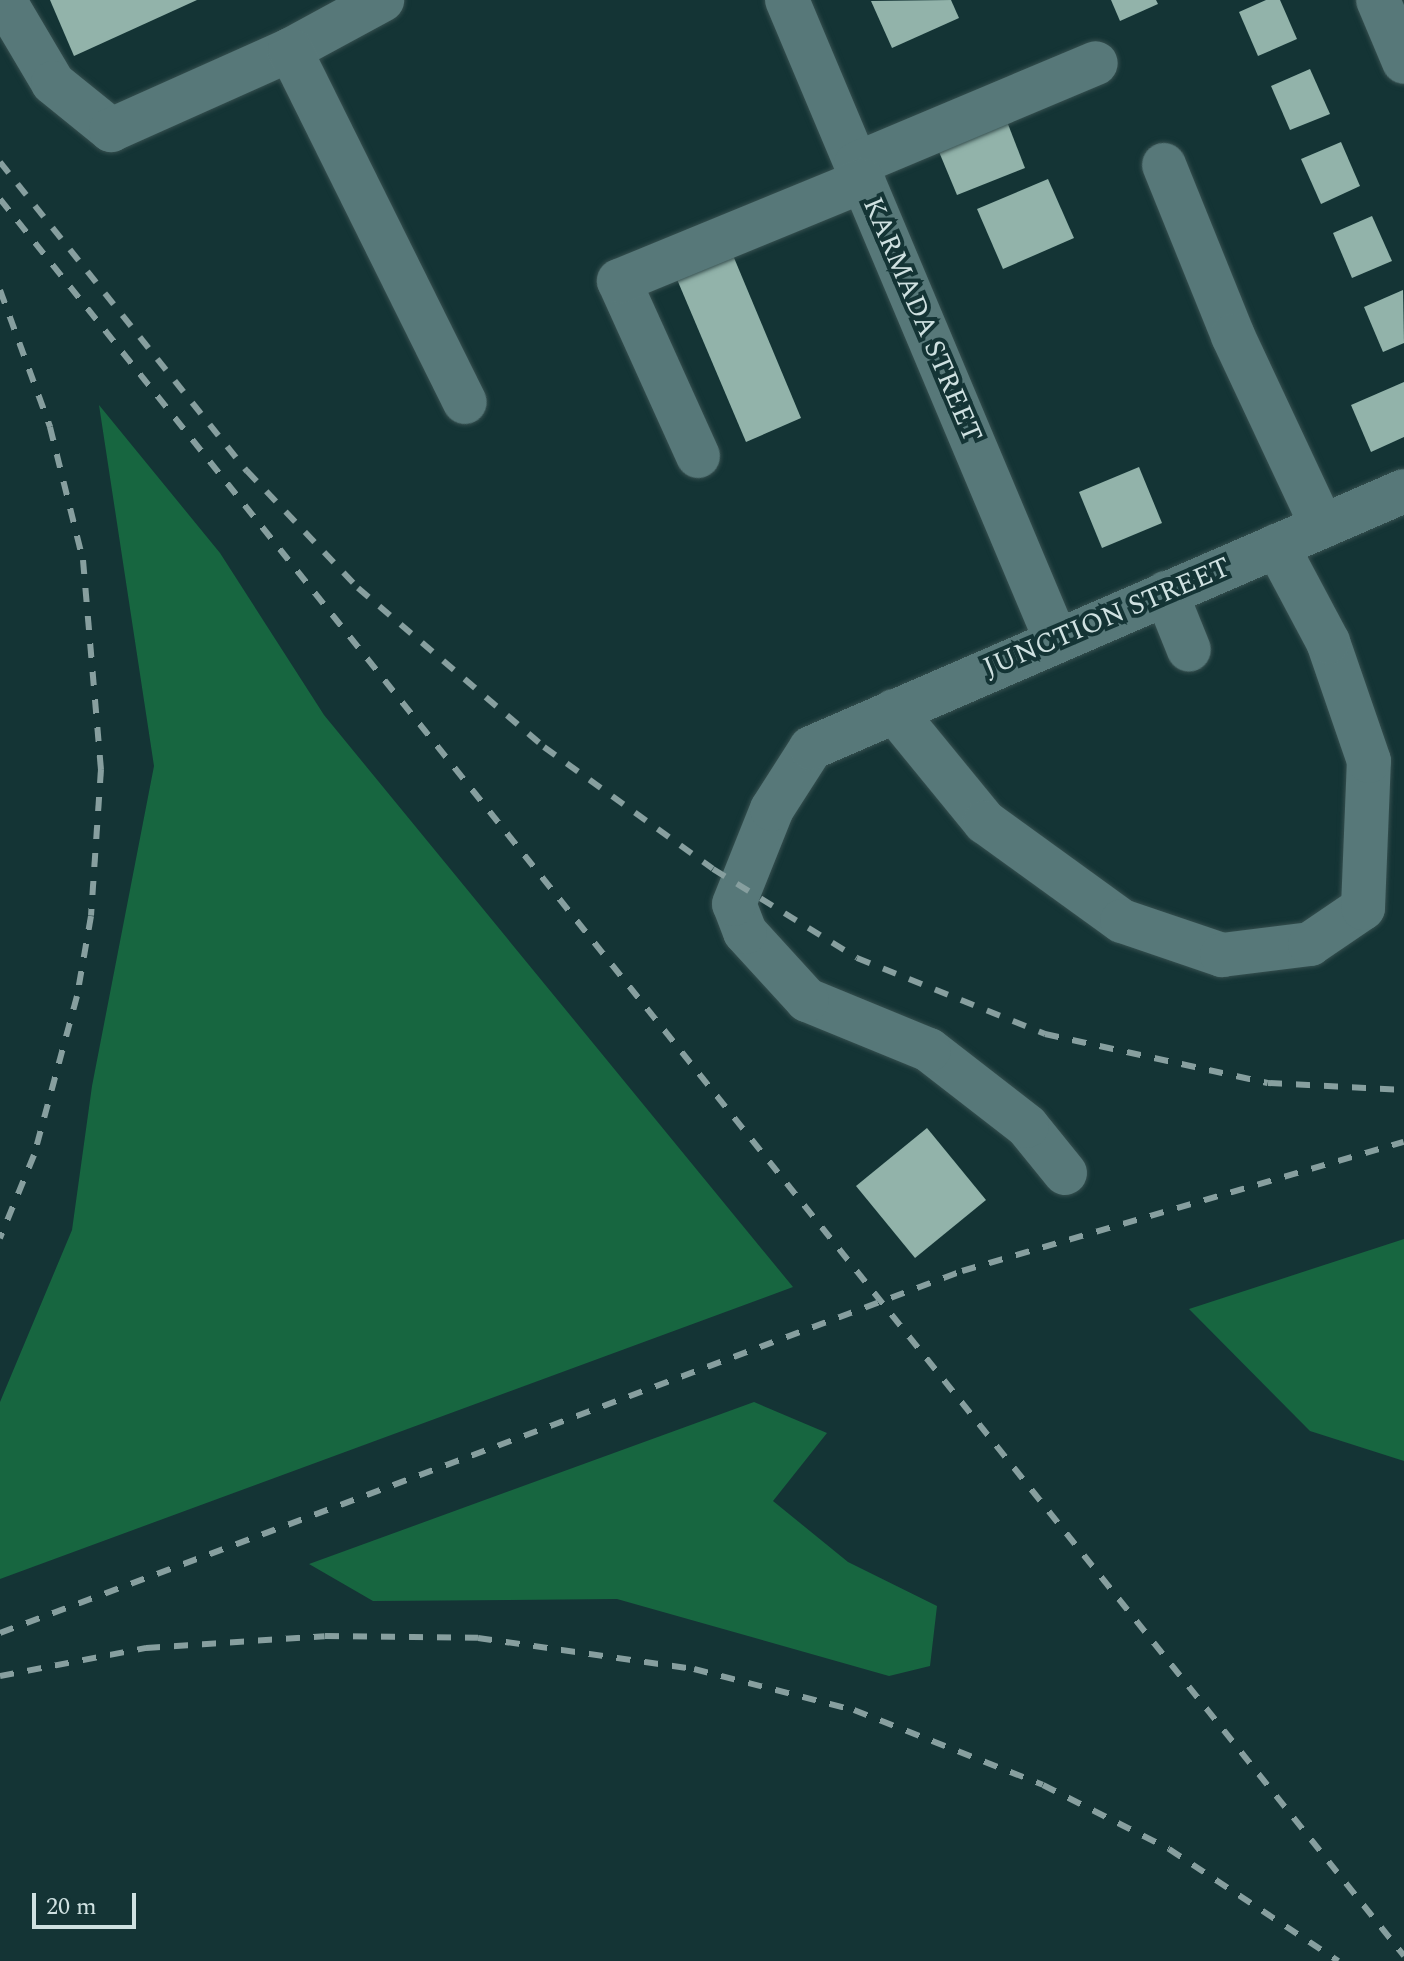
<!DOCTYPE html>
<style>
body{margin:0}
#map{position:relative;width:1404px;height:1961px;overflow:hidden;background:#143435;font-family:Spectral,serif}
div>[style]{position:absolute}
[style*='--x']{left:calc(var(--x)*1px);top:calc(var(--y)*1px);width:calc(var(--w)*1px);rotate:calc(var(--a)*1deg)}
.green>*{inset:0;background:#176640}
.building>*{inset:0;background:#92b3aa}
.roads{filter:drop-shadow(0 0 2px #364f4f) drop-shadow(0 0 2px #364f4f)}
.minor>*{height:44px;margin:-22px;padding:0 22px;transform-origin:22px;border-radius:22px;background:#577879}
.rail>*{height:6px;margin-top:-3px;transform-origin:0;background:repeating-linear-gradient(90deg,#879f9f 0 14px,transparent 0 28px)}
span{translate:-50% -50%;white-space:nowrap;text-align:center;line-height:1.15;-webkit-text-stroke:8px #143435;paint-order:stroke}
.street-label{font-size:28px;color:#cfe1e1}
.scale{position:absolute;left:32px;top:1893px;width:104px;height:36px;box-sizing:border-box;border:4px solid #cfe1e1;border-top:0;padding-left:10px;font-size:24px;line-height:28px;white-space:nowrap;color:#cfe1e1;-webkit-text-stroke:6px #143435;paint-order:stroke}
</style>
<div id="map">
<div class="green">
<i style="clip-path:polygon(99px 405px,220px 553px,324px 715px,793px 1287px,0 1579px,0 1402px,72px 1230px,92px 1086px,154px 766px)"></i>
<i style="clip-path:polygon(1404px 1239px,1404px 1461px,1310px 1431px,1189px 1309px)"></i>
<i style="clip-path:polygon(754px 1402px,827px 1433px,773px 1501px,848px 1562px,937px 1606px,930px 1666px,889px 1676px,617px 1599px,373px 1601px,309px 1564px)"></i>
</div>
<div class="building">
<i style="clip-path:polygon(50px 0,197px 0,74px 56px)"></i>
<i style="clip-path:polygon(951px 0,959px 18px,892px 48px,871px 1px)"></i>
<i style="clip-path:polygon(1111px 0,1156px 0,1158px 4px,1120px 21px)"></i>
<i style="clip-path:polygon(1266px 0,1280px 0,1297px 39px,1258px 56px,1239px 12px)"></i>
<i style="clip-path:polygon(1310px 69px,1330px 114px,1290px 130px,1271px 86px)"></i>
<i style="clip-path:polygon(1006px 119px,1025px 168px,957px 195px,937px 147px)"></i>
<i style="clip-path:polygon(1341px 142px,1360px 186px,1321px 204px,1301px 159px)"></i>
<i style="clip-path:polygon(1048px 179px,1074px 238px,1003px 269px,977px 209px)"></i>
<i style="clip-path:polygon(1372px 216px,1392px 261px,1352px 278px,1333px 233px)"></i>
<i style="clip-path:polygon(732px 253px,801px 418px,746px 442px,676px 277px)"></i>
<i style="clip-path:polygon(1403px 290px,1404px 343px,1383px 352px,1364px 307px)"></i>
<i style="clip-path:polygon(1404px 382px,1404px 437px,1371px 452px,1351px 405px)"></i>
<i style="clip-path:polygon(1139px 467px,1162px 523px,1102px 548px,1079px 492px)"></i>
<i style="clip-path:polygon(927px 1128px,986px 1200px,915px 1258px,856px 1186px)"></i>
</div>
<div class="roads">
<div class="minor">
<i style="--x:4;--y:0;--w:96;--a:59.4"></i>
<i style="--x:53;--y:83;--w:75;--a:39"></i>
<i style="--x:111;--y:130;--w:196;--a:-24.1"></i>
<i style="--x:290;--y:50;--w:105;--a:-28.5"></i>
<i style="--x:787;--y:0;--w:694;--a:67.2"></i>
<i style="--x:1378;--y:0;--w:67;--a:67.2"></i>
<i style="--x:290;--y:50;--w:393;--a:63.6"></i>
<i style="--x:856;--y:164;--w:260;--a:-22.8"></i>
<i style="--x:1164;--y:165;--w:184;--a:68"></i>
<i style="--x:1233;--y:336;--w:210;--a:64.9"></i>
<i style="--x:698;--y:456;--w:192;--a:-114.3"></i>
<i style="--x:619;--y:281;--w:264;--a:-22.3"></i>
<i style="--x:1166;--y:593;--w:61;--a:68"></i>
<i style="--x:894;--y:711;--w:144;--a:50.7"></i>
<i style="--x:985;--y:822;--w:169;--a:35.9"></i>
<i style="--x:1122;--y:921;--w:106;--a:18.8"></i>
<i style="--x:1222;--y:955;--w:89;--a:-7.1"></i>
<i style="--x:1310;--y:944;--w:64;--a:-34.2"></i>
<i style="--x:1363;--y:908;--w:147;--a:-87.7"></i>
<i style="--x:1369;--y:761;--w:126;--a:-109"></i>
<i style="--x:1328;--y:642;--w:109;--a:-118"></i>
<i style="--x:1065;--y:1173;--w:60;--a:-129"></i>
<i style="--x:1027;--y:1126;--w:124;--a:-142.2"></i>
<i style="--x:929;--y:1050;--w:132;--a:-157.7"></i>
<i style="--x:807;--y:1000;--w:92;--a:-132.4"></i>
<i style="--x:745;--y:932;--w:30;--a:-111"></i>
<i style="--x:734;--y:904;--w:102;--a:-68.2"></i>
<i style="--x:772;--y:809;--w:72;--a:-57.4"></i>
<i style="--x:811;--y:748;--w:646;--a:-23.43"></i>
</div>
</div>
<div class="rail">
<i style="--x:0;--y:162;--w:396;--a:51.4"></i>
<i style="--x:247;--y:471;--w:161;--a:46.5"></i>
<i style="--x:358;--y:588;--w:245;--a:40.5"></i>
<i style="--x:544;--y:747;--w:208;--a:35.8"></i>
<i style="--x:713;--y:869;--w:169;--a:31.7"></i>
<i style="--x:857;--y:958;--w:203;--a:22"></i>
<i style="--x:1045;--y:1034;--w:228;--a:12.4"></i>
<i style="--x:1268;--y:1083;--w:136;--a:2.9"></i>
<i style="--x:0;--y:199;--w:2249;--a:51.37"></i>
<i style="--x:0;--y:290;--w:146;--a:69.9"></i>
<i style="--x:50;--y:427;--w:137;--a:76.1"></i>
<i style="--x:83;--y:560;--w:210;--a:85.1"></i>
<i style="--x:101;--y:769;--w:147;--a:93.9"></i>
<i style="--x:91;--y:916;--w:81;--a:99.9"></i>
<i style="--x:77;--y:996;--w:165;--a:105.1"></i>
<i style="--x:34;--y:1155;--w:90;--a:112.3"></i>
<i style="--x:0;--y:1633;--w:1028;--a:-20.62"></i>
<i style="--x:962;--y:1271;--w:460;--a:-16.3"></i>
<i style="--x:0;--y:1676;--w:149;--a:-10.9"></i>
<i style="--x:146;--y:1648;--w:179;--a:-3.8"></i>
<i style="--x:325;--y:1636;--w:153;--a:0.7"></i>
<i style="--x:478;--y:1638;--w:218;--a:8.2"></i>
<i style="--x:694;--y:1669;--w:165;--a:14.4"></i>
<i style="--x:854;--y:1710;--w:203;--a:21.6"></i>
<i style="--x:1043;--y:1785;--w:141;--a:26.9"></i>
<i style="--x:1169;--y:1849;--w:203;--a:33.5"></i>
</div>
<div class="street-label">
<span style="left:922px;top:320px;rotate:67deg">KARMADA STREET</span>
<span style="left:1107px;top:618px;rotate:-23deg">JUNCTION STREET</span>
</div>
<div class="scale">20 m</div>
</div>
